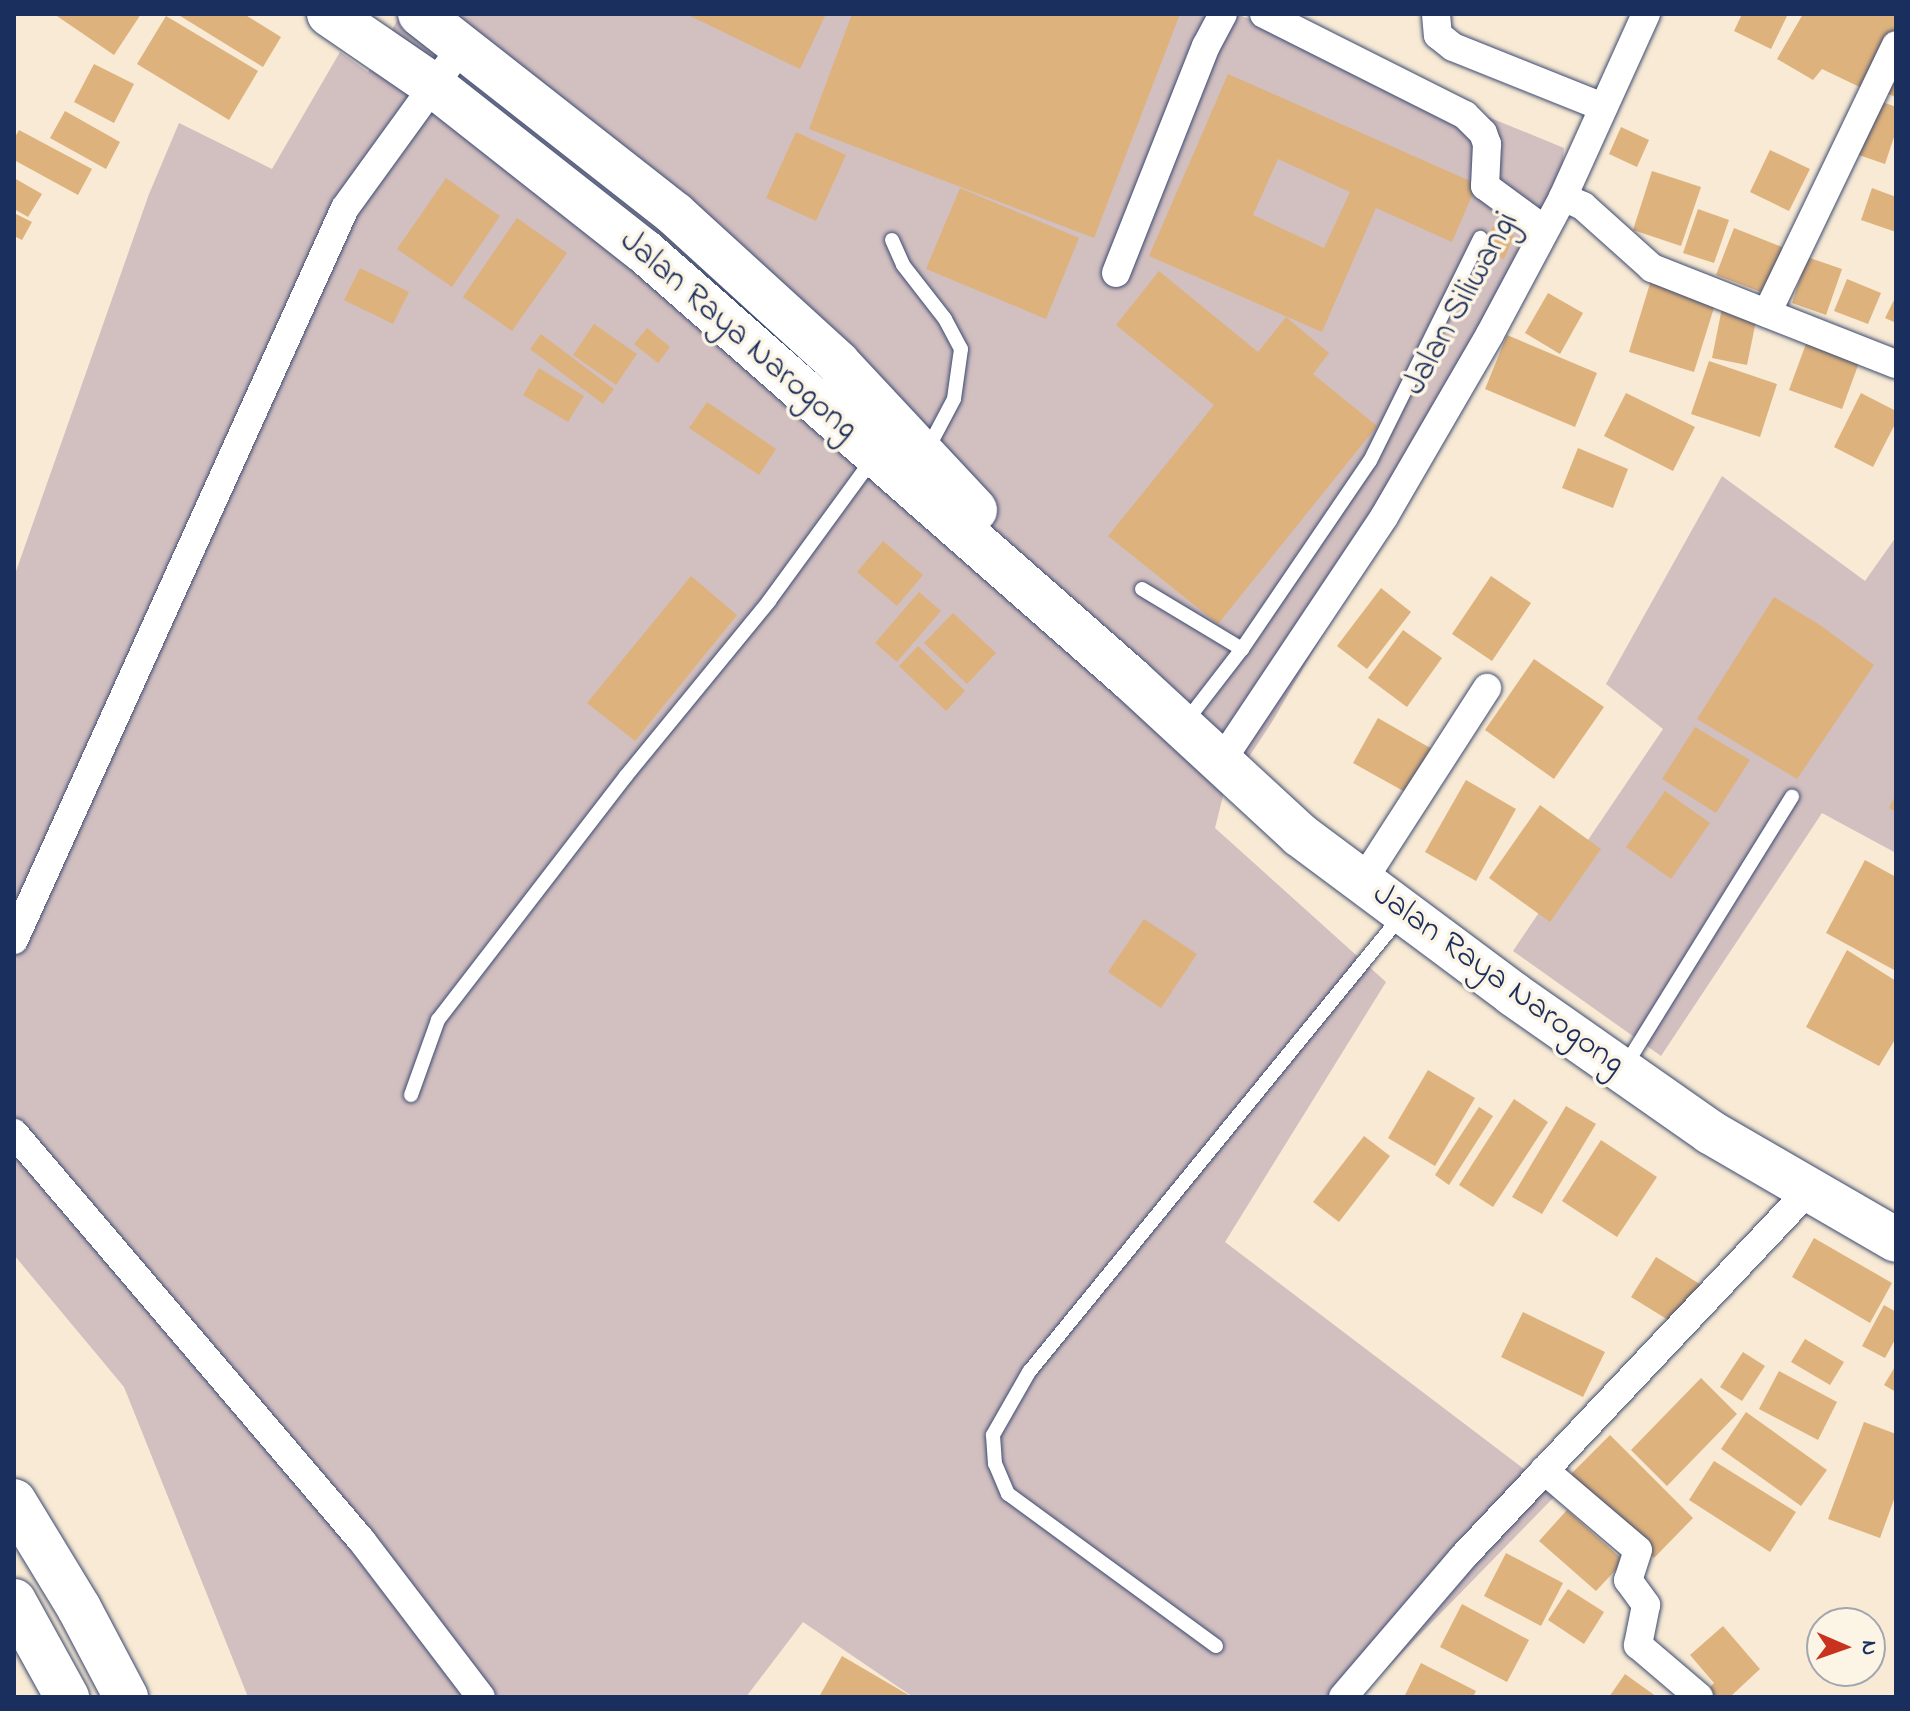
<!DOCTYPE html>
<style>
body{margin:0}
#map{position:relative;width:1910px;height:1711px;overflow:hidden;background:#f8ead4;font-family:"Indie Flower",sans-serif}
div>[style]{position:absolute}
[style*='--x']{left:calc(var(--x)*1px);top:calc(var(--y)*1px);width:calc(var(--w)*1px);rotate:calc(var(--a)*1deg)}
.industrial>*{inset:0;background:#d2bfc0}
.building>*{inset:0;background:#deb27d}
.roads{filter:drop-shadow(0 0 2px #3c4b70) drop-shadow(0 0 2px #3c4b70)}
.lane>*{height:14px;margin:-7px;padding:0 7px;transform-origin:7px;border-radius:7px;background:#fff}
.street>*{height:28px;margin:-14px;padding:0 14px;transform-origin:14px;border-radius:14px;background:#fff}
.primary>*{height:44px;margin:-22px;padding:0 22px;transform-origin:22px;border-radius:22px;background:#fff}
.highway>*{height:44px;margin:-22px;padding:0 22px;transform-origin:22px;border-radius:22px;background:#fff}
span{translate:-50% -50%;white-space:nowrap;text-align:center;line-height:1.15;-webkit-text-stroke:7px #fcf5e5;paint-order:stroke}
.street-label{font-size:34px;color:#1b2f5e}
.frame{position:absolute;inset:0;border:16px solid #1b2f5e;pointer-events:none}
.north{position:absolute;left:1806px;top:1607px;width:80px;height:80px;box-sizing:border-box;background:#fcf5e5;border:2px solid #a2a6af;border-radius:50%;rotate:92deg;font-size:22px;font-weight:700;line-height:32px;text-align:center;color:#1b2f5e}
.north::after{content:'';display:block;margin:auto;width:28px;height:36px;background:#c8321e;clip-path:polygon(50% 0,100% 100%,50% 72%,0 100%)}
</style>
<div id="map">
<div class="industrial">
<i style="clip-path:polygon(401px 14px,1237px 14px,1564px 148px,1558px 229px,1272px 722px,1223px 796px,1215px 828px,1386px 982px,1225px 1242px,1557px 1494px,1359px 1697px,913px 1697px,803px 1622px,746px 1697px,248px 1697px,124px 1387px,14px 1255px,14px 577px,149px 194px,179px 123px,272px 169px,340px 52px,368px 72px)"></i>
<i style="clip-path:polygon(1722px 476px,1865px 581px,1896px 537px,1896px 853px,1822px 813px,1661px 1056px,1513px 951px,1663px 729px,1606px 684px)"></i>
</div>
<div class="building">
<i style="clip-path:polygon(54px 14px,141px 14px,114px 55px)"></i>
<i style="clip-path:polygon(177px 14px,244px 14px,281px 37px,263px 67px)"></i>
<i style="clip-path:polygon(686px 14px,826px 14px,800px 69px)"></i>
<i style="clip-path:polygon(852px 14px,1180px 14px,1094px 238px,809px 129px)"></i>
<i style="clip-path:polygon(1742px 14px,1788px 14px,1771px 49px,1734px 31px)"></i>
<i style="clip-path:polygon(1803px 14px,1896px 14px,1896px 32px,1868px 91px,1822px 69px,1813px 80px,1777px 59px)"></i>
<i style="clip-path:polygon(166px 16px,258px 71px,229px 120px,137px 64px)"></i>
<i style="clip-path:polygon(1896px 62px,1896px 97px,1885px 93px)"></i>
<i style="clip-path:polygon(94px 64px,134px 84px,114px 123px,74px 102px)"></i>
<i style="clip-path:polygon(evenodd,1228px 74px,1477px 184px,1452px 242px,1376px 208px,1322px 332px,1149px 256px,1228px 74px,1278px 159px,1350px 192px,1324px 248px,1253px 215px,1278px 159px)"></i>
<i style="clip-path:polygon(1872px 98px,1896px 107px,1896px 131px,1885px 164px,1853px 153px)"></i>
<i style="clip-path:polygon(65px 111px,120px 142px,106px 169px,50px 138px)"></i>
<i style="clip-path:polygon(1621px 127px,1649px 140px,1637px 167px,1609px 154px)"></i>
<i style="clip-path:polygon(19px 130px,92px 169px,78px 195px,14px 160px,14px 139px)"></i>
<i style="clip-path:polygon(796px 132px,846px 155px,816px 221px,766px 198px)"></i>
<i style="clip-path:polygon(1770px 150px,1810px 169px,1789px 211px,1750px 192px)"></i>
<i style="clip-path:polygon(1652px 171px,1701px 187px,1681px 246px,1633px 230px)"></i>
<i style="clip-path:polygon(14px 178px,42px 194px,28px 217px,14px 209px)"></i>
<i style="clip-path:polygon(446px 178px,500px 216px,452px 287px,397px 249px)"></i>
<i style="clip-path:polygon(960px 188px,1079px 238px,1046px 319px,926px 269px)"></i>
<i style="clip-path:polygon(1872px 188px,1896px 197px,1896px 232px,1861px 220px)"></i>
<i style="clip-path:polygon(1698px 209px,1729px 220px,1714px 263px,1683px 253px)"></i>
<i style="clip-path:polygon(14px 213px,32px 222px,22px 240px,14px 236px)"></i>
<i style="clip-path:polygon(517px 218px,567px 253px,512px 331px,463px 297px)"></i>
<i style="clip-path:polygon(1493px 226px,1514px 235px,1504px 259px,1482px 250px)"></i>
<i style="clip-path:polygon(1734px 228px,1787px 249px,1769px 295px,1716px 275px)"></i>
<i style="clip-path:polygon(1807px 257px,1842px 269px,1826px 315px,1792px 303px)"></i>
<i style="clip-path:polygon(360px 268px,409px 292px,393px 324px,344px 300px)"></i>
<i style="clip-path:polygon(1159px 271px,1258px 352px,1286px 317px,1329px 353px,1313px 374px,1377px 426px,1218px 624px,1108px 536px,1214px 405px,1116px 325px)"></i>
<i style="clip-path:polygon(1652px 277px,1717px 298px,1694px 372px,1629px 352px)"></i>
<i style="clip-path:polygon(1847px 279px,1881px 293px,1868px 324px,1834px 311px)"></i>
<i style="clip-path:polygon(1548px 293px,1583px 313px,1560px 354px,1525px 333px)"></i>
<i style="clip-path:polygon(1896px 296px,1896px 323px,1885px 318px)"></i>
<i style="clip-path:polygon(1722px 308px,1757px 316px,1747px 365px,1712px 358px)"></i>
<i style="clip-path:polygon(594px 324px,637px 354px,616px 385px,573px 355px)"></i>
<i style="clip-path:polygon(647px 328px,670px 347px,658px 363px,634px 344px)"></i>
<i style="clip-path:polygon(541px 334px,614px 389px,603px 404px,530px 349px)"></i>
<i style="clip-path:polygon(1507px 335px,1597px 373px,1575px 427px,1485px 389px)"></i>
<i style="clip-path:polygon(1807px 341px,1860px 360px,1842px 409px,1789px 390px)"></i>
<i style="clip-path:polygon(1709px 361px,1777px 384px,1760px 437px,1691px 414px)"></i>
<i style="clip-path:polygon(539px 368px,584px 396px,568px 422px,523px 395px)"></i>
<i style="clip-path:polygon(1626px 393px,1695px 427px,1673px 471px,1604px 436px)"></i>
<i style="clip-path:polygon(1861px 393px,1896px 411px,1896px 422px,1873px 467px,1834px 447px)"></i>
<i style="clip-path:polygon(707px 402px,776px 449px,759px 475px,689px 428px)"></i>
<i style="clip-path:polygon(1578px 448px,1628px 469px,1613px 508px,1562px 488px)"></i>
<i style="clip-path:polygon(883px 541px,923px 575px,897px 606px,857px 572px)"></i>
<i style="clip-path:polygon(691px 576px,737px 615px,635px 741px,587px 703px)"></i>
<i style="clip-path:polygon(1491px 576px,1531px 603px,1492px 661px,1452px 634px)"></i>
<i style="clip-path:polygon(1381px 588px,1411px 612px,1367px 669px,1337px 646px)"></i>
<i style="clip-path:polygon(919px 592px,941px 611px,897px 662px,875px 643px)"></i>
<i style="clip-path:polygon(1774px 597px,1820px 625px,1874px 665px,1797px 779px,1697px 719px)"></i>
<i style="clip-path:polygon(953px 613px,996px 653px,967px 684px,924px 643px)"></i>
<i style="clip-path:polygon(1403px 630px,1442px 658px,1407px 707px,1368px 678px)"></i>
<i style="clip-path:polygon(918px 646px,965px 691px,946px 711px,899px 666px)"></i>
<i style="clip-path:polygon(1534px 659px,1604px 707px,1554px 779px,1485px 730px)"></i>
<i style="clip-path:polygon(1378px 718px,1432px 749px,1407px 793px,1353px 763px)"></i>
<i style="clip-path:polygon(1695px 727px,1750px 760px,1716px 813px,1662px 779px)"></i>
<i style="clip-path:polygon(1466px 780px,1516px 809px,1476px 881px,1425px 852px)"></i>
<i style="clip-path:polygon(1665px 791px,1710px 823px,1671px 879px,1626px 847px)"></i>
<i style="clip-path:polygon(1896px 794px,1896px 812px,1889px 808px)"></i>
<i style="clip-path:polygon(1540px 805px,1601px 849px,1550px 922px,1489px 878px)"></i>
<i style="clip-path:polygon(1865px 860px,1896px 877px,1896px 971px,1826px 933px)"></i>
<i style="clip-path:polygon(1144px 919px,1197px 954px,1161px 1008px,1108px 972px)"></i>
<i style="clip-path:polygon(1847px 950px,1896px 981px,1896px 1038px,1879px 1066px,1806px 1027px)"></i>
<i style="clip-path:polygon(1428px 1070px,1475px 1098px,1435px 1166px,1388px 1138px)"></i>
<i style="clip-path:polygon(1514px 1099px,1548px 1122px,1493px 1207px,1459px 1185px)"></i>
<i style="clip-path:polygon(1566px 1106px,1596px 1124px,1542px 1214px,1512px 1197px)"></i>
<i style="clip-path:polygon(1479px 1107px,1493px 1116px,1449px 1185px,1435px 1175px)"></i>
<i style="clip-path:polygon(1364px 1136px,1390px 1156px,1339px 1222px,1313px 1202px)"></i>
<i style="clip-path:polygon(1601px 1140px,1657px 1177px,1617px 1237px,1562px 1201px)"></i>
<i style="clip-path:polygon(1814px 1238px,1892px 1283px,1870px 1323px,1792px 1277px)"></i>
<i style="clip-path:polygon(1656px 1257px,1703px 1286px,1678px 1326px,1631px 1297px)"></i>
<i style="clip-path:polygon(1884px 1305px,1896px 1312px,1896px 1338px,1885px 1358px,1862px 1346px)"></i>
<i style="clip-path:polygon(1523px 1312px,1605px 1352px,1583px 1397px,1501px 1357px)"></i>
<i style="clip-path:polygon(1805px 1339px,1844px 1362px,1830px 1385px,1791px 1362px)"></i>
<i style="clip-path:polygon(1743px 1352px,1765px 1366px,1742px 1401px,1720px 1387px)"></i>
<i style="clip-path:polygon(1896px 1365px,1896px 1392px,1884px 1385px)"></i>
<i style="clip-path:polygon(1779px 1371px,1837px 1402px,1818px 1440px,1759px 1409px)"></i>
<i style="clip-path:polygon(1701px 1378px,1737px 1414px,1667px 1486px,1631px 1450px)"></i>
<i style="clip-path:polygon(1746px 1412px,1827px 1470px,1801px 1506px,1721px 1449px)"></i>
<i style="clip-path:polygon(1864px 1422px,1896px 1434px,1896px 1494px,1880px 1538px,1828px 1519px)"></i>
<i style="clip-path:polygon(1610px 1435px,1693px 1518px,1654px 1558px,1571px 1474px)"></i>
<i style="clip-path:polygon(1714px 1461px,1796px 1512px,1770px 1552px,1689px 1500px)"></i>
<i style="clip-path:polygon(1567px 1510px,1624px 1561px,1596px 1591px,1539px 1541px)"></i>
<i style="clip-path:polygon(1506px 1553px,1563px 1583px,1541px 1626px,1484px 1596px)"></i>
<i style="clip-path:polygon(1568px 1589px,1604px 1612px,1584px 1644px,1548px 1620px)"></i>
<i style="clip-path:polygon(1462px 1604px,1529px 1640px,1507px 1682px,1440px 1647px)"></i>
<i style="clip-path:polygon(1723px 1626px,1760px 1669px,1730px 1697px,1711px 1697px,1706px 1691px,1714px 1683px,1690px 1655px)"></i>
<i style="clip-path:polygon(842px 1656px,912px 1697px,819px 1697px)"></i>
<i style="clip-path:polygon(1421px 1663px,1476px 1691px,1473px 1697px,1404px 1697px)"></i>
<i style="clip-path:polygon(1625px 1674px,1657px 1697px,1609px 1697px)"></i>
</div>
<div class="roads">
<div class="lane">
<i style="--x:892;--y:240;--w:27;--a:66"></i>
<i style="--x:903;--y:265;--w:68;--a:52.1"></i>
<i style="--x:945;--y:319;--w:34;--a:62"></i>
<i style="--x:961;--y:349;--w:50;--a:98"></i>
<i style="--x:954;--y:399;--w:60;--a:117.8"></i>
<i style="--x:1142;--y:589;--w:117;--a:31"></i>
<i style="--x:1184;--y:724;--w:95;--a:-52.3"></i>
<i style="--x:1242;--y:649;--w:227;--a:-55.8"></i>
<i style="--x:1370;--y:461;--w:249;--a:-63.7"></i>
<i style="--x:1625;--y:1066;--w:317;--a:-58.2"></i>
<i style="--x:411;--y:1095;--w:80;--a:-70.2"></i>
<i style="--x:438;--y:1020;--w:308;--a:-52.4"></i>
<i style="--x:626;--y:776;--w:226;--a:-50.7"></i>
<i style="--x:769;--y:601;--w:178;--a:-53.9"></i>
<i style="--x:1216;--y:1646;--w:258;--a:-143.8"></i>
<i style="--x:1008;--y:1494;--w:33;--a:-113"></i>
<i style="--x:995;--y:1464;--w:29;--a:-94"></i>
<i style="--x:993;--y:1435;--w:73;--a:-60.3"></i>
<i style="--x:1029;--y:1372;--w:588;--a:-50.79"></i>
</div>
<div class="street">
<i style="--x:1264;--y:14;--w:225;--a:26.7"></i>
<i style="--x:1465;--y:115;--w:25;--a:45"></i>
<i style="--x:1483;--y:133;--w:12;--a:70"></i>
<i style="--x:1487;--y:144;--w:42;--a:92.7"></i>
<i style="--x:1485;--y:186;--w:74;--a:36.3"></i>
<i style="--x:1436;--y:14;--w:21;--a:85"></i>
<i style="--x:1438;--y:35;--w:19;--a:39"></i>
<i style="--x:1453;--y:47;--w:162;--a:21.8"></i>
<i style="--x:1563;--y:197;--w:22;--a:24"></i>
<i style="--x:1583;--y:206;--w:93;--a:41.9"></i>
<i style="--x:1652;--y:268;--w:262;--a:21.5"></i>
<i style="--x:1116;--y:273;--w:244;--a:-68.4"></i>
<i style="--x:1206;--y:46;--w:36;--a:-62"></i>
<i style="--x:1767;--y:313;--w:297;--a:-64.3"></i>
<i style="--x:1220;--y:763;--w:296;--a:-56.3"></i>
<i style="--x:1384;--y:517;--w:211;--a:-59.9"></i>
<i style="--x:1490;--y:334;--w:155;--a:-61.9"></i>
<i style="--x:1563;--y:197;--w:201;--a:-65.6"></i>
<i style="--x:1362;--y:882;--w:231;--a:-57.2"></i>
<i style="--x:14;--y:940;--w:803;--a:-65.67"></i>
<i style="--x:345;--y:208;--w:201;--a:-54.1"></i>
<i style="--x:14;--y:1133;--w:536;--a:49.54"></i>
<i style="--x:362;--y:1541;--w:196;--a:52.7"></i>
<i style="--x:1544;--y:1470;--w:123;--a:40.4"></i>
<i style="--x:1638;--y:1550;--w:32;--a:108"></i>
<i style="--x:1628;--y:1580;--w:31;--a:54"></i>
<i style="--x:1646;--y:1605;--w:41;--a:101.3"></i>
<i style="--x:1638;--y:1645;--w:80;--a:40.4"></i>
<i style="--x:1343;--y:1697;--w:183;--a:-49.4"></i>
<i style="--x:1462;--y:1558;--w:507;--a:-46.68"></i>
</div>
<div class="primary">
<i style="--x:329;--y:14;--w:127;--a:34.4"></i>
<i style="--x:434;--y:86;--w:267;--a:38.2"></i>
<i style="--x:644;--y:251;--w:648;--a:41.31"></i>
<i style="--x:1131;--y:679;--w:230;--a:42.7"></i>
<i style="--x:1300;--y:835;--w:266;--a:36.7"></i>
<i style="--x:1513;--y:994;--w:241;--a:35"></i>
<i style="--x:1710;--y:1132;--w:215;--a:30.1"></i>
<i style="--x:420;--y:14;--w:324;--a:38.1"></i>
<i style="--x:675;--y:214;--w:221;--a:42.4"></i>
<i style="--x:838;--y:363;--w:201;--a:47"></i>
</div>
<div class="highway">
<i style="--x:14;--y:1501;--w:125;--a:58.7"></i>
<i style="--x:79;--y:1608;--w:101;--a:62.2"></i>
<i style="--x:14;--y:1601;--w:110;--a:61.1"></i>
</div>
</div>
<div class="street-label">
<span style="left:1462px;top:304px;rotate:-61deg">Jalan Siliwangi</span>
<span style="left:738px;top:336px;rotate:41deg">Jalan Raya Narogong</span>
<span style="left:1498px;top:980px;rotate:36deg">Jalan Raya Narogong</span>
</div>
<div class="frame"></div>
<div class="north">N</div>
</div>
